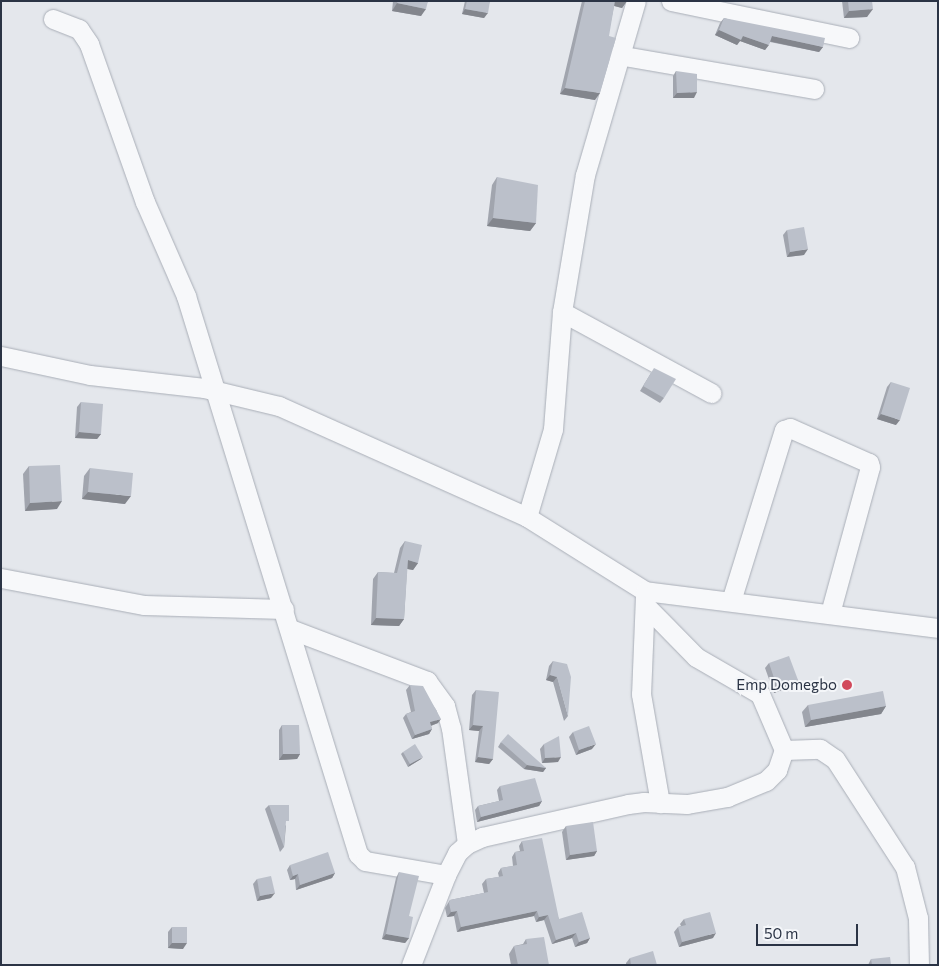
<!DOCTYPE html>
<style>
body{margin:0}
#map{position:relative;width:939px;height:966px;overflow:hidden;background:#e4e7ec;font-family:Commissioner,sans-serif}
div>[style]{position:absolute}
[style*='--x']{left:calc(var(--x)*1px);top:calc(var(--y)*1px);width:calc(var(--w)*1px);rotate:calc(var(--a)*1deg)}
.roads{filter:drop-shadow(0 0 1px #a9aeb7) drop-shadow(0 0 1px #a9aeb7)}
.minor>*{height:19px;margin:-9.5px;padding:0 9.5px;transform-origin:9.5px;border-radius:9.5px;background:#f7f8fa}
.wall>*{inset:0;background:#a1a5ae}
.shaded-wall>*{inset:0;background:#83868d}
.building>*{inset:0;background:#bbc0ca}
.dots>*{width:14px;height:14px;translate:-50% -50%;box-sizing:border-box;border:2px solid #f4f6f9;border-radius:50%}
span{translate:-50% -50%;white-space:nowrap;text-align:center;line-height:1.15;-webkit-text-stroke:4px #f4f6f9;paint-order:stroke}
.poi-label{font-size:15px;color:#2b3445}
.right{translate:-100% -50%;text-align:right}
.frame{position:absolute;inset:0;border:2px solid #2b3445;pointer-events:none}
.scale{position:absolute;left:756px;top:924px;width:102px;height:22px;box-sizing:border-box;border:2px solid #2b3445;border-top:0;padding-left:6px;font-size:15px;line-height:18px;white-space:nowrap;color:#2b3445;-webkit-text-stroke:4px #f4f6f9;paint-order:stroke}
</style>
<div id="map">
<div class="roads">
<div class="minor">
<i style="--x:671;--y:1;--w:182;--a:11.7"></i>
<i style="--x:53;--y:19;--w:28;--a:21"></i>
<i style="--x:79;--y:29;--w:18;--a:56"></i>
<i style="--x:89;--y:44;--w:168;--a:70.5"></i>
<i style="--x:145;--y:202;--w:103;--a:66.4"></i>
<i style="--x:186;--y:296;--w:584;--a:72.87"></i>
<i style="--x:358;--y:854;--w:10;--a:45"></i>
<i style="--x:365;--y:861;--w:82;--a:9.8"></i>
<i style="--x:618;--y:55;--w:199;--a:9.8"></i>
<i style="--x:562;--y:312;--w:170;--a:28.5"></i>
<i style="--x:1;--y:356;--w:91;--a:12.1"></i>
<i style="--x:90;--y:375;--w:115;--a:6.5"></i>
<i style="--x:204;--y:388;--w:77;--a:13.5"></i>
<i style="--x:279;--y:406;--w:272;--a:24.1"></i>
<i style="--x:527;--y:517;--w:139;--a:32.1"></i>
<i style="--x:645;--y:591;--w:295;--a:7.2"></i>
<i style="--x:527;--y:517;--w:92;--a:-73.5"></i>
<i style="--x:553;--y:429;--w:117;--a:-85.6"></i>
<i style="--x:562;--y:312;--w:139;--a:-80.5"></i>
<i style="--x:585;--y:175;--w:181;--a:-73.7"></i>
<i style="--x:1;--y:578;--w:146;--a:10.7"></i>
<i style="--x:144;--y:605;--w:140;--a:1.6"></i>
<i style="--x:645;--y:596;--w:98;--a:92.3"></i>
<i style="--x:641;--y:694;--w:111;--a:80.1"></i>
<i style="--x:731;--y:601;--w:179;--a:-72.8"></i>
<i style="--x:784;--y:430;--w:6;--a:-18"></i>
<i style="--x:790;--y:428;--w:86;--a:23.9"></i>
<i style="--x:869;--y:463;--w:4;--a:76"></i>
<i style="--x:870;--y:467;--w:151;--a:105.3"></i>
<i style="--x:290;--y:629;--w:147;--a:20.8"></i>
<i style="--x:427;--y:681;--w:31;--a:54"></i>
<i style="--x:445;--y:706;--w:23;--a:75"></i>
<i style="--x:451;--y:728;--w:117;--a:82.1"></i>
<i style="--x:784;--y:750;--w:36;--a:-2"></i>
<i style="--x:820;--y:749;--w:18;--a:34"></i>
<i style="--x:835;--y:759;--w:129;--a:57.1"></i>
<i style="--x:905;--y:867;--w:53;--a:75.7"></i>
<i style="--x:918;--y:918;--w:47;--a:88.8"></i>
<i style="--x:411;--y:965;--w:97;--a:-68.7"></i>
<i style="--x:446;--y:875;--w:25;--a:-63"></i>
<i style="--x:457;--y:853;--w:13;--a:-42"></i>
<i style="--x:467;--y:844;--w:17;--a:-25"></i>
<i style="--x:482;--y:837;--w:150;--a:-12.7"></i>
<i style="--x:628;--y:804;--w:16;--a:-7"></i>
<i style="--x:644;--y:802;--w:43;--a:2.7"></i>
<i style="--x:687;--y:804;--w:41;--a:-9.9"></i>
<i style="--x:727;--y:797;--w:42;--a:-22.3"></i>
<i style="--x:766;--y:781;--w:16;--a:-45"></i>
<i style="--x:777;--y:770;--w:21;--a:-71"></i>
<i style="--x:784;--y:750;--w:61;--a:-113.2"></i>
<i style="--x:760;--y:694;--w:74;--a:-150"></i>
<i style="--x:696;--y:657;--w:71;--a:-134.4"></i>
</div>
</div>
<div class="wall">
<i style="clip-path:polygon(393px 1px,428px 1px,421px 16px,392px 11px)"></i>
<i style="clip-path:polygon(465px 1px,490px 1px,484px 18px,462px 14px)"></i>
<i style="clip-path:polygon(582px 1px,627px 1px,622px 8px,614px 6px,595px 100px,560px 94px)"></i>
<i style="clip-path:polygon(842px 1px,872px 1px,867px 17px,844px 18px)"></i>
<i style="clip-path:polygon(724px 18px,823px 47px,819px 52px,770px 42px,765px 50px,740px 41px,737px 45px,715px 35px,720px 23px)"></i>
<i style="clip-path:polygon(676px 71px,694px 98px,673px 98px,673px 76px)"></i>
<i style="clip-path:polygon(497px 177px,536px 223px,530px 231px,487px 226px,492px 185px)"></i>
<i style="clip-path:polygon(787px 230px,804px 255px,787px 257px,783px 235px)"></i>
<i style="clip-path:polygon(651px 373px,664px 398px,660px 403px,640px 391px)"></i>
<i style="clip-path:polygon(891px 382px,896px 425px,877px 419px,887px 387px)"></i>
<i style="clip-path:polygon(81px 402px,101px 434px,97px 439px,75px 438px,77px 407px)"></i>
<i style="clip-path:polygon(29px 466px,57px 509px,25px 511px,23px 474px)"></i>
<i style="clip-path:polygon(90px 468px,125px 504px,82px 499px,84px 476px)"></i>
<i style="clip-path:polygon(405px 541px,418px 563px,413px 570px,407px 569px,404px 619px,399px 626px,371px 625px,373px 579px,378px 572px,394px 573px,400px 548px)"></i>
<i style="clip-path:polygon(553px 661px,568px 716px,564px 721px,553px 682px,546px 680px,549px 666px)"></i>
<i style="clip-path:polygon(769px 663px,798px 680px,794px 685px,774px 693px,765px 668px)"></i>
<i style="clip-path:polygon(410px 685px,438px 723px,431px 726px,432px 729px,429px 734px,412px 739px,403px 718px,406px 714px,411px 712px,406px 690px)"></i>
<i style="clip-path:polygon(476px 690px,493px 759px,489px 764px,475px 762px,479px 731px,469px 730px,472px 695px)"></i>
<i style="clip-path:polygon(808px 705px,886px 706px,881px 714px,805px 727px,802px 712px)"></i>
<i style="clip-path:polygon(282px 725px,300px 754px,297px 759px,279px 760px,279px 730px)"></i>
<i style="clip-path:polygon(573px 732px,592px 749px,576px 755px,569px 737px)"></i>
<i style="clip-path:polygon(501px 742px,546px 768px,543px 772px,524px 769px,498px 747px)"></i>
<i style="clip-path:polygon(544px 744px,558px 762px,542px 763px,540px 749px)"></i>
<i style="clip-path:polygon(403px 752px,421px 759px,408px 767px,401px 754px)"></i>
<i style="clip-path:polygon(500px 786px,542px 801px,539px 806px,477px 822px,475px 810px,478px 806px,499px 801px,497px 790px)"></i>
<i style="clip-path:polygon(269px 805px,286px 826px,284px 847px,280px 852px,265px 809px)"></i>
<i style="clip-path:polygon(566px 826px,597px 851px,594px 856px,566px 860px,562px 832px)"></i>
<i style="clip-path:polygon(522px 841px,559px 919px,590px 938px,587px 943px,575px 947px,572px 938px,552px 944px,544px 920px,536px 922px,534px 916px,457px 932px,454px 916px,447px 917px,445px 908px,450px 900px,484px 893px,482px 884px,486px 879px,499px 877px,498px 873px,501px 868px,513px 866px,512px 857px,515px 852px,520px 851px,519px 846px)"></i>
<i style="clip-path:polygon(290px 865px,335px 873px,332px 878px,296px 890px,295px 879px,290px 880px,287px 870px)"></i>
<i style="clip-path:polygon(399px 872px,409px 916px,409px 938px,405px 943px,382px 939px,396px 878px)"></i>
<i style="clip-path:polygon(257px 879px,271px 898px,257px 901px,253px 884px)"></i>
<i style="clip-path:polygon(684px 919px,713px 938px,679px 947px,674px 932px,678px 927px,681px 926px,680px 924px)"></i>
<i style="clip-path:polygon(172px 927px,183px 949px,168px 948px,168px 932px)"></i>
<i style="clip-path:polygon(526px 939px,549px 965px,511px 965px,509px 954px,514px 946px,523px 944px)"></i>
<i style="clip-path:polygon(630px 958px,657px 965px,626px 965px,626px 963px)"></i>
<i style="clip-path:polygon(871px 959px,891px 965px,868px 965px)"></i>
</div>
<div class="shaded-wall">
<i style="clip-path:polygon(613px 1px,627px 1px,622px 8px,611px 5px)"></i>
<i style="clip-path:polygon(397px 3px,426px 9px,421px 16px,392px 11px)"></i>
<i style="clip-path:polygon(465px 9px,488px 13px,484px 18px,462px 14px)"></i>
<i style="clip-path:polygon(873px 9px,867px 17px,844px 18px,849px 11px)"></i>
<i style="clip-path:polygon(719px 30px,743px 36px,769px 45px,765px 50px,740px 41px,737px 45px,715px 35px)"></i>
<i style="clip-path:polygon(772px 36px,823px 47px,819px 52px,768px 41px)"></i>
<i style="clip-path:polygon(565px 88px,600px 93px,595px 100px,560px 94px)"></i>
<i style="clip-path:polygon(697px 92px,694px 98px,673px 98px,677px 93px)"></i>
<i style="clip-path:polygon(493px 218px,536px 223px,530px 231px,487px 226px)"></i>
<i style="clip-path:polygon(808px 249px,804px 255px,787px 257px,790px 252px)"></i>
<i style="clip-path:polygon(881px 414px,900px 420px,896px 425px,877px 419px)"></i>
<i style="clip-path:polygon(79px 432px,101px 434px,97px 439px,75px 438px)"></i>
<i style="clip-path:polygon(88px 492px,131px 496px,125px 504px,82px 499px)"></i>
<i style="clip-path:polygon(62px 501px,57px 509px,25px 511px,30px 503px)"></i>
<i style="clip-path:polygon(408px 560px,418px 563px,413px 570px,403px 568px)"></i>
<i style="clip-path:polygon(376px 618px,404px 619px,399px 626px,371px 625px)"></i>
<i style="clip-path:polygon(550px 675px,557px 677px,553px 682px,546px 680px)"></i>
<i style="clip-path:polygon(798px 680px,794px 685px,774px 693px,777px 687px)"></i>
<i style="clip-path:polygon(886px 706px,881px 714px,805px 727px,811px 720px)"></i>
<i style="clip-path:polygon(441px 719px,438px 723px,427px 727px,430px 722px)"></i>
<i style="clip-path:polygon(473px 725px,483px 726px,479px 731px,469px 730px)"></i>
<i style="clip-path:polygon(432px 729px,429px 734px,412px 739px,415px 735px)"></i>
<i style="clip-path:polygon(596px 744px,592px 749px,576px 755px,579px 750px)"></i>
<i style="clip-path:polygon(283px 754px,300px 754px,297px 759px,279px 760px)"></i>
<i style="clip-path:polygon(423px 757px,421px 759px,408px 767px,410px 764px)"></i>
<i style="clip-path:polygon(478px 757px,493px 759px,489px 764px,475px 762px)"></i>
<i style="clip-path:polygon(561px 757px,558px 762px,542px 763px,545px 758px)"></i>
<i style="clip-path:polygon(527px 765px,546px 768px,543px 772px,524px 769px)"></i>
<i style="clip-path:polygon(542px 801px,539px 806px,477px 822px,481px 817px)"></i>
<i style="clip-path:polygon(597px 851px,594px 856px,566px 860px,570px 855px)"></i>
<i style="clip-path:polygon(335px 873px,332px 878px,296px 890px,300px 885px)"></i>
<i style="clip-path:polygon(298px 874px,295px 879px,290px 880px,293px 876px)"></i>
<i style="clip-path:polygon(275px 893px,271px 898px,257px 901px,260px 896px)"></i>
<i style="clip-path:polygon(457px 911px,454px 916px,447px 917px,451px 912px)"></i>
<i style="clip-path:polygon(537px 911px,534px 916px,457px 932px,461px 927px)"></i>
<i style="clip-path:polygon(548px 915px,544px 920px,536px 922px,539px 917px)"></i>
<i style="clip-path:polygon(576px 933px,572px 938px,552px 944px,556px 940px)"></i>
<i style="clip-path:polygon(716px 933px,713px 938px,679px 947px,682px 942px)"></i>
<i style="clip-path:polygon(386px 934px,409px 938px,405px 943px,382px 939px)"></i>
<i style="clip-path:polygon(590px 938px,587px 943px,575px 947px,579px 942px)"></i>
<i style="clip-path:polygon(172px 943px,187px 943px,183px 949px,168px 948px)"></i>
</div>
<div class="building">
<i style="clip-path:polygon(398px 1px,428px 1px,426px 9px,397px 3px)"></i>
<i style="clip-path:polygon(467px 1px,490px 1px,488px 13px,465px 9px)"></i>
<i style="clip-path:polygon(585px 1px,615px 1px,609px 36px,616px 38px,600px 93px,565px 88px)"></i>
<i style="clip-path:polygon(848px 1px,872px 1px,873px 9px,849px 11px)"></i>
<i style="clip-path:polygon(724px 18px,825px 38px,823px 47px,772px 36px,769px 45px,743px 36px,741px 40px,719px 30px)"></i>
<i style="clip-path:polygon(676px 71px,697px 74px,697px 92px,677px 93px)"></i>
<i style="clip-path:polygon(497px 177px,538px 185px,536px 223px,493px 218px)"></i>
<i style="clip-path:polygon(804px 227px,808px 249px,790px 252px,787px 230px)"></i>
<i style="clip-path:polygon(654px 368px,676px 379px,664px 398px,643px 386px)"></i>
<i style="clip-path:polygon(891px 382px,910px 388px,900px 420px,881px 414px)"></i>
<i style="clip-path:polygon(81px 402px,103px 404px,101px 434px,79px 432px)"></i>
<i style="clip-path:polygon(60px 465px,62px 501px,30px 503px,29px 466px)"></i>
<i style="clip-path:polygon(90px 468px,133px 473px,131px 496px,88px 492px)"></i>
<i style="clip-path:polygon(405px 541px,422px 545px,418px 563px,408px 560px,404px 619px,376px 618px,378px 572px,397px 573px)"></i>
<i style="clip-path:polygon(789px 656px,798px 680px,777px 687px,769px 663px)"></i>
<i style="clip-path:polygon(553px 661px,567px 664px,571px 677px,568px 716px,557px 677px,550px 675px)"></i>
<i style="clip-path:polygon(410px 685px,423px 686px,441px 719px,430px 722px,432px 729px,415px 735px,406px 714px,415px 711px)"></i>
<i style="clip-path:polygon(476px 690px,499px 692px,493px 759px,478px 757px,483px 726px,473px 725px)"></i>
<i style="clip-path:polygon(883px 691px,886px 706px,811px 720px,808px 705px)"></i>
<i style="clip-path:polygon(282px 725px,299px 725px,300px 754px,283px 754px)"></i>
<i style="clip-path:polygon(589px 726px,596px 744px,579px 750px,573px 732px)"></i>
<i style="clip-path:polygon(508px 734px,546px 768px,527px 765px,501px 742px)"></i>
<i style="clip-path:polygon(559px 736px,561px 757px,545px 758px,544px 744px)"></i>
<i style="clip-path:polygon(415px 744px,423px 757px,410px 764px,403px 752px)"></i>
<i style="clip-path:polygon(535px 778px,542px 801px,481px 817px,478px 806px,503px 800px,500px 786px)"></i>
<i style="clip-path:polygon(269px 805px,289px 805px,289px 821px,286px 821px,284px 847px)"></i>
<i style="clip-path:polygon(593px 822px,597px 851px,570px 855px,566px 826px)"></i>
<i style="clip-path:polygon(542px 838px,559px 919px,582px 912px,590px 938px,579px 942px,576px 933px,556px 940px,548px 915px,539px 917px,537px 911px,461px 927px,457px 911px,451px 912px,449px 903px,450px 900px,488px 892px,486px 879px,503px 876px,501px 868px,517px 865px,515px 852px,524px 851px,522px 841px)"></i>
<i style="clip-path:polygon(328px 852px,335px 873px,300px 885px,298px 874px,293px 876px,290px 865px)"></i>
<i style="clip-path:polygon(399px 872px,419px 876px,409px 916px,413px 917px,409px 938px,386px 934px)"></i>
<i style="clip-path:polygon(271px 876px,275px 893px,260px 896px,257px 879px)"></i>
<i style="clip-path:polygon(710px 912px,716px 933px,682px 942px,678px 927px,686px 925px,684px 919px)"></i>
<i style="clip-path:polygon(172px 927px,187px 927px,187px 943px,172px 943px)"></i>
<i style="clip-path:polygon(544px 937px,549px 965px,518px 965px,514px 946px,527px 944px,526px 939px)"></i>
<i style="clip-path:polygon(653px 951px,657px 965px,631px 965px,630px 958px)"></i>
<i style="clip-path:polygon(890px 957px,891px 965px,872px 965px,871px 959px)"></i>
</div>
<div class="dots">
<i style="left:847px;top:685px;background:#d1495b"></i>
</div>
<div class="poi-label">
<span class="right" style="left:837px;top:685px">Emp Domegbo</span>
</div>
<div class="frame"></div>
<div class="scale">50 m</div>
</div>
